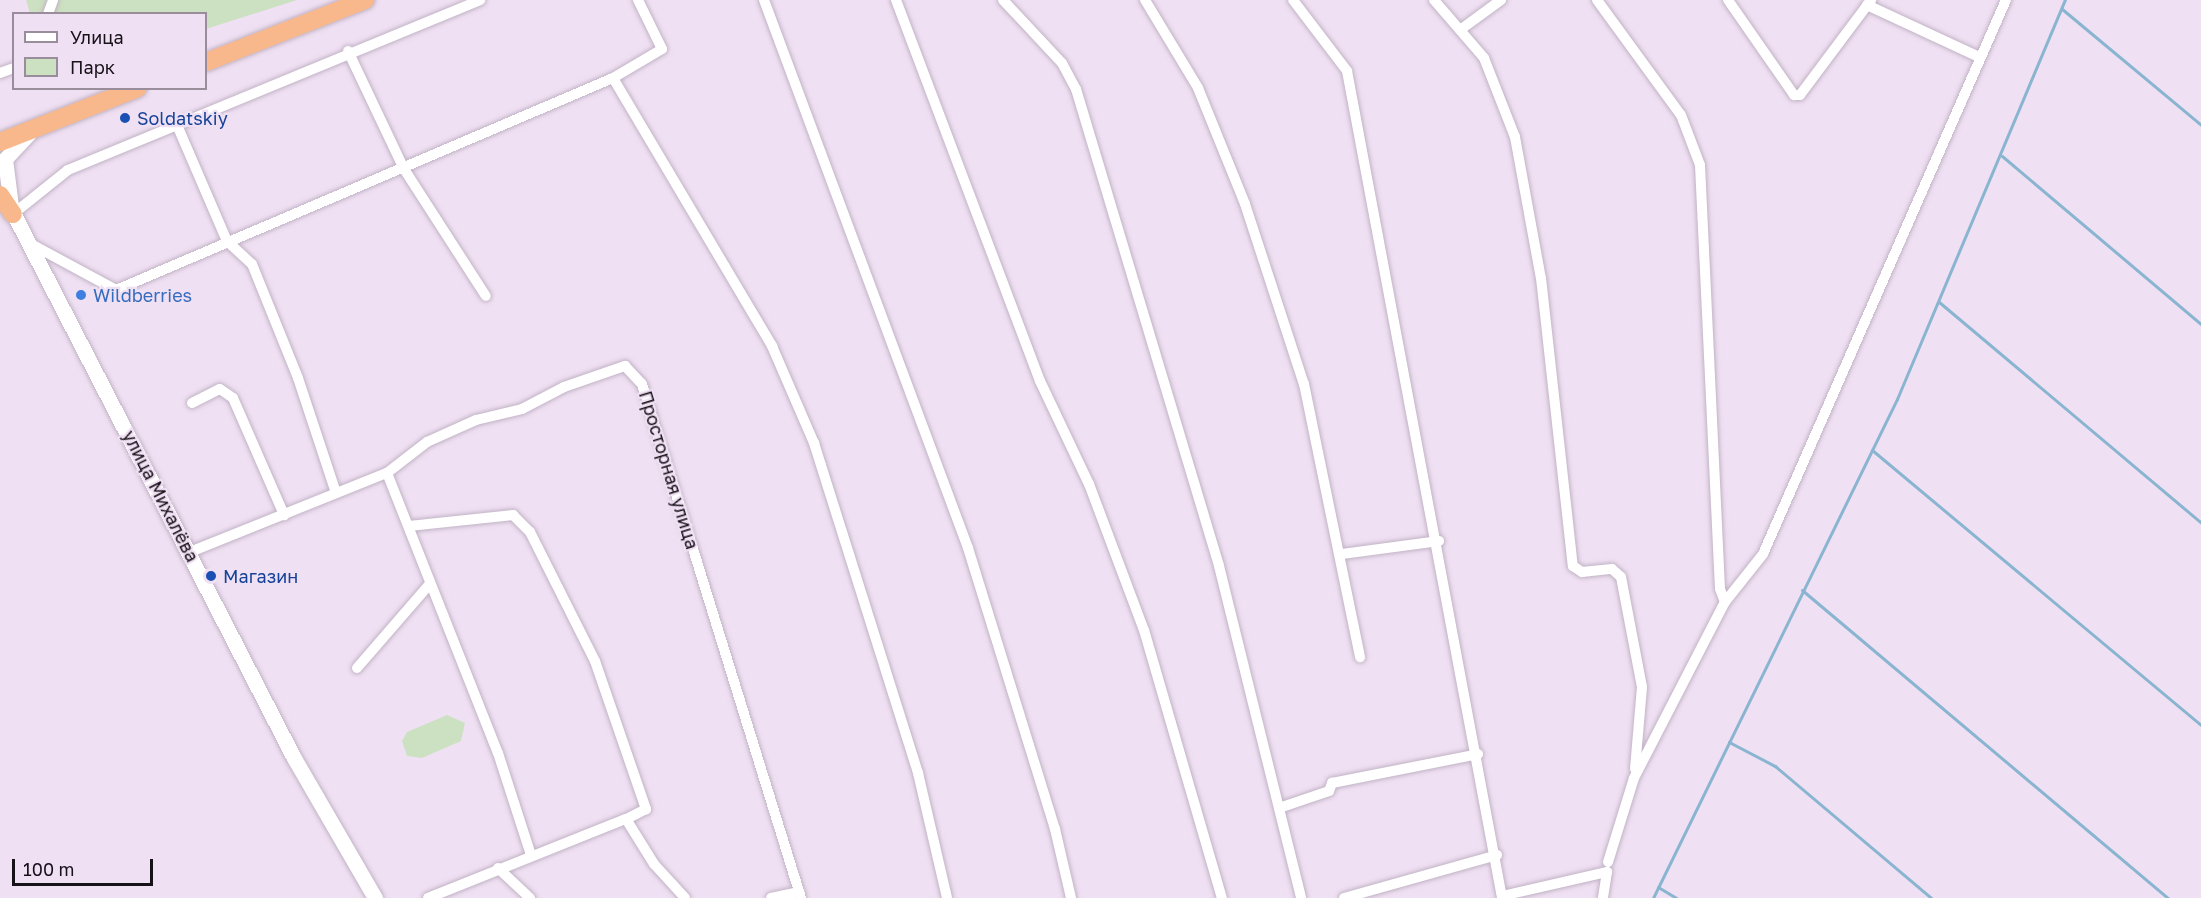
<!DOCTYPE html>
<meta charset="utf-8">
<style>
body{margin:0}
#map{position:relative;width:2201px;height:898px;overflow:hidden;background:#f0e0f3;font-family:"Golos Text",sans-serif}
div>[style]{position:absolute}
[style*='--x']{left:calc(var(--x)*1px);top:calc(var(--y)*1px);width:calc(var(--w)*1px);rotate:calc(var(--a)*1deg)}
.green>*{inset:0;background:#cce1c1}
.stream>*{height:3px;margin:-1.5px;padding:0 1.5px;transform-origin:1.5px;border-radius:1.5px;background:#8ab5d0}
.roads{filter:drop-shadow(0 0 2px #c1b3c5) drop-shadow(0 0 2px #c1b3c5)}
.street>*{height:10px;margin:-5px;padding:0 5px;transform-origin:5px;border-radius:5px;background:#fff}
.secondary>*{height:15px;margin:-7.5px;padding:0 7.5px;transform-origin:7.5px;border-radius:7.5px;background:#fff}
.highway>*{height:18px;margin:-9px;padding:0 9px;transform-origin:9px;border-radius:9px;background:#f9b88c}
.dots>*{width:16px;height:16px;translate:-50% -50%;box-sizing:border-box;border:3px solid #f0e0f3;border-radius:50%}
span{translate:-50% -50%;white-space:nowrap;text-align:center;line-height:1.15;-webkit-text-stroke:4.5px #f0e0f3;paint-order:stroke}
.transit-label{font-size:18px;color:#164399}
.left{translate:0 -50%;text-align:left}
.shop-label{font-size:18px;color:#366cbe}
.street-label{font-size:18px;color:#171118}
.legend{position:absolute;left:12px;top:12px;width:195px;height:78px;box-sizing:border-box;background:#f0e0f3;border:2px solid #998d9b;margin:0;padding:8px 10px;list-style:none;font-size:18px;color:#171118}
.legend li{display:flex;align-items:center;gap:12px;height:30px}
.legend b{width:30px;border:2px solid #998d9b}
.scale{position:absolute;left:12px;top:859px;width:141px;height:27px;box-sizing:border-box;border:3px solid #171118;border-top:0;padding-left:8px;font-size:18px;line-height:21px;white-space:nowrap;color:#171118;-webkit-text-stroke:4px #f0e0f3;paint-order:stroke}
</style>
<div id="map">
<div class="green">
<i style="clip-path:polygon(26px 0,297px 0,206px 29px,206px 14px,30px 13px)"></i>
<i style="clip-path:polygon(447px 715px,465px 723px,461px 741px,422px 758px,407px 756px,402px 741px,407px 732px)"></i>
</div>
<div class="stream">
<i style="--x:2062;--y:9;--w:181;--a:39.8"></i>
<i style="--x:2002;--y:156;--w:260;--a:40.2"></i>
<i style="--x:1939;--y:302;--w:343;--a:40.1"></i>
<i style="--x:1872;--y:450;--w:429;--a:39.9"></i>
<i style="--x:1802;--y:590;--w:478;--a:40.1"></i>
<i style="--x:1729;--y:742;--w:52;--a:27.6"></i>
<i style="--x:1775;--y:766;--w:204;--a:40.2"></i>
<i style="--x:1658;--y:887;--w:21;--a:31"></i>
<i style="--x:1653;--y:898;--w:555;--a:-63.94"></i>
<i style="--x:1897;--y:399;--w:433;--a:-67.2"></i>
</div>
<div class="roads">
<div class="street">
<i style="--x:764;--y:0;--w:585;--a:69.58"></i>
<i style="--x:968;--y:548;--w:294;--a:72.8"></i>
<i style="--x:1055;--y:829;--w:71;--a:76.9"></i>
<i style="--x:896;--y:0;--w:407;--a:69.3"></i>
<i style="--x:1040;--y:381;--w:114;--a:64.6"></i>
<i style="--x:1089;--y:484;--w:156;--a:69.4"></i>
<i style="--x:1144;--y:630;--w:279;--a:73.8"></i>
<i style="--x:1003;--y:0;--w:86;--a:46.9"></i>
<i style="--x:1062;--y:63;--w:30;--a:62"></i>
<i style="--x:1076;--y:89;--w:498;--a:73.3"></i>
<i style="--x:1219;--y:566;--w:342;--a:76.1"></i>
<i style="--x:1145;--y:0;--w:103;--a:58.9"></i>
<i style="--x:1198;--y:88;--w:125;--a:67.9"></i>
<i style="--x:1245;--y:204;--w:189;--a:71.9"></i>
<i style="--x:1304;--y:384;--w:279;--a:78.4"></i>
<i style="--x:1293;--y:0;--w:89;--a:52.7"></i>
<i style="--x:1347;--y:71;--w:841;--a:79.38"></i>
<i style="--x:1434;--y:0;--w:77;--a:49.2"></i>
<i style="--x:1484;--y:58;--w:85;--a:68.6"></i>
<i style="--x:1515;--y:137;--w:143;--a:79.6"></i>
<i style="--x:1541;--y:278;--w:290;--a:83.7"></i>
<i style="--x:1573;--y:566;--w:11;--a:34"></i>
<i style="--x:1582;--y:572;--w:30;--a:-6"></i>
<i style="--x:1612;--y:569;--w:12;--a:42"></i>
<i style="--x:1621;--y:577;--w:112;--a:79.2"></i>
<i style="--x:1642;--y:687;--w:82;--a:94.9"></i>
<i style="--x:1597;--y:0;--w:142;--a:53.9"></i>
<i style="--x:1681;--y:115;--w:53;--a:69.2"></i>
<i style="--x:1700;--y:165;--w:424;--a:87.3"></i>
<i style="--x:1720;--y:589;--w:14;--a:69"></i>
<i style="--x:1728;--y:0;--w:116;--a:55.2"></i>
<i style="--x:1794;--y:95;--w:6;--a:0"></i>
<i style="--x:1800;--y:95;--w:119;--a:-53.2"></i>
<i style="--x:1867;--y:5;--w:123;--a:24.9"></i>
<i style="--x:48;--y:14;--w:15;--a:-70"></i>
<i style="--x:1460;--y:30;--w:51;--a:-36.2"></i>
<i style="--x:348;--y:51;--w:131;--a:64.6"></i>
<i style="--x:404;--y:169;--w:151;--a:57.2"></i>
<i style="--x:0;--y:73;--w:15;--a:-20"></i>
<i style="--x:613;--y:78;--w:312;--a:59.3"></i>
<i style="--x:772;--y:346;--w:106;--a:66.6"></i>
<i style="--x:814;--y:443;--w:346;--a:72.5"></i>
<i style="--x:918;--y:773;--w:128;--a:76.9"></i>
<i style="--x:177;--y:125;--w:126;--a:66.7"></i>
<i style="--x:227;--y:241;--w:34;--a:43"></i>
<i style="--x:252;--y:264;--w:123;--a:68"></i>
<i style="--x:298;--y:378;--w:121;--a:71.7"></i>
<i style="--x:13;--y:214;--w:70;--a:-38.7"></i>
<i style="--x:68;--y:170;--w:446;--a:-22.4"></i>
<i style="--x:31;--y:244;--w:97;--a:28.4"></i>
<i style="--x:116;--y:290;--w:540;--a:-23.1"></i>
<i style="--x:613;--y:78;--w:57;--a:-30.6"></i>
<i style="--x:662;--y:49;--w:55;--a:-116.1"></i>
<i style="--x:192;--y:403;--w:31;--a:-27"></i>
<i style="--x:220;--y:389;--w:16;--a:35"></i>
<i style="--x:233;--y:398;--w:128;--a:66.4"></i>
<i style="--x:387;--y:473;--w:301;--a:68.4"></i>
<i style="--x:498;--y:753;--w:107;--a:72.1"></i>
<i style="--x:409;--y:526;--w:105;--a:-6"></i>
<i style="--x:513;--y:515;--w:24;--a:45"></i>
<i style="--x:530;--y:532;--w:144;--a:63.3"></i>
<i style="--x:595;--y:661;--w:157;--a:71"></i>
<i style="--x:646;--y:809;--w:22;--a:153"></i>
<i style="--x:190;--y:552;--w:212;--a:-21.9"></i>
<i style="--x:387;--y:473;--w:51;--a:-37.8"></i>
<i style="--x:427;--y:442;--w:54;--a:-24.2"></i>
<i style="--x:476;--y:420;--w:47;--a:-13.4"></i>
<i style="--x:522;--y:409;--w:47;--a:-27.6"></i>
<i style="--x:564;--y:387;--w:65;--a:-19"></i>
<i style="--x:625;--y:366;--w:25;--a:47"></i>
<i style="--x:642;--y:384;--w:538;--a:72.81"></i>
<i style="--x:1342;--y:554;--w:98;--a:-7.6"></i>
<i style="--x:357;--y:668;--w:110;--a:-49.1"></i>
<i style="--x:1279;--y:808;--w:53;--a:-18.8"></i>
<i style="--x:1329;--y:791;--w:9;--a:-69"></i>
<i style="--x:1332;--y:783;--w:149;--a:-11.2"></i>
<i style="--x:1608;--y:862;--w:88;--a:-72.8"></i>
<i style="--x:1634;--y:778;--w:198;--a:-62.7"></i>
<i style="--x:1725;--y:602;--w:61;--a:-51.6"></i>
<i style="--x:1763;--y:554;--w:605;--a:-66.32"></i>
<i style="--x:498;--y:868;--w:44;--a:43.2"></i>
<i style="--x:1502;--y:896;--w:108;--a:-12.9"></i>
<i style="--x:1607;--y:872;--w:26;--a:99"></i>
<i style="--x:428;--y:898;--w:213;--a:-21.8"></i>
<i style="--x:626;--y:819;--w:53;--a:58.1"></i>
<i style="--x:654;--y:864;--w:46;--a:47.6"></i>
<i style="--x:771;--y:898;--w:29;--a:-12"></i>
<i style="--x:1344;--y:898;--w:159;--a:-15.7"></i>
</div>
<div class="secondary">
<i style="--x:8;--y:203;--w:624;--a:62.74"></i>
<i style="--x:294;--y:758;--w:162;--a:59.9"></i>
<i style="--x:11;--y:206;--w:47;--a:-97.3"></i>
<i style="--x:5;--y:159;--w:35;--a:-47"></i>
</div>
<div class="highway">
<i style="--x:206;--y:62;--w:171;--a:-21.3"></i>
<i style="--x:0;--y:142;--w:148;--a:-21.4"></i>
<i style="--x:0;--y:195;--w:23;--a:56"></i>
</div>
</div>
<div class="dots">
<i style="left:125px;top:118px;background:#1a4fb4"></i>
<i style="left:81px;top:295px;background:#3f7fe0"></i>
<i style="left:211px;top:576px;background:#1a4fb4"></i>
</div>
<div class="transit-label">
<span class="left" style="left:137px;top:118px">Soldatskiy</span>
<span class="left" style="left:223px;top:576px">Магазин</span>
</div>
<div class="shop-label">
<span class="left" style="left:93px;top:295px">Wildberries</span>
</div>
<div class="street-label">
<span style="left:669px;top:470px;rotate:73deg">Просторная улица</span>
<span style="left:161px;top:496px;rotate:63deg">улица Михалёва</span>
</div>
<ul class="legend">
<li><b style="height:8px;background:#fff"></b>Улица</li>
<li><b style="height:16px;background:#cce1c1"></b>Парк</li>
</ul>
<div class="scale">100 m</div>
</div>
